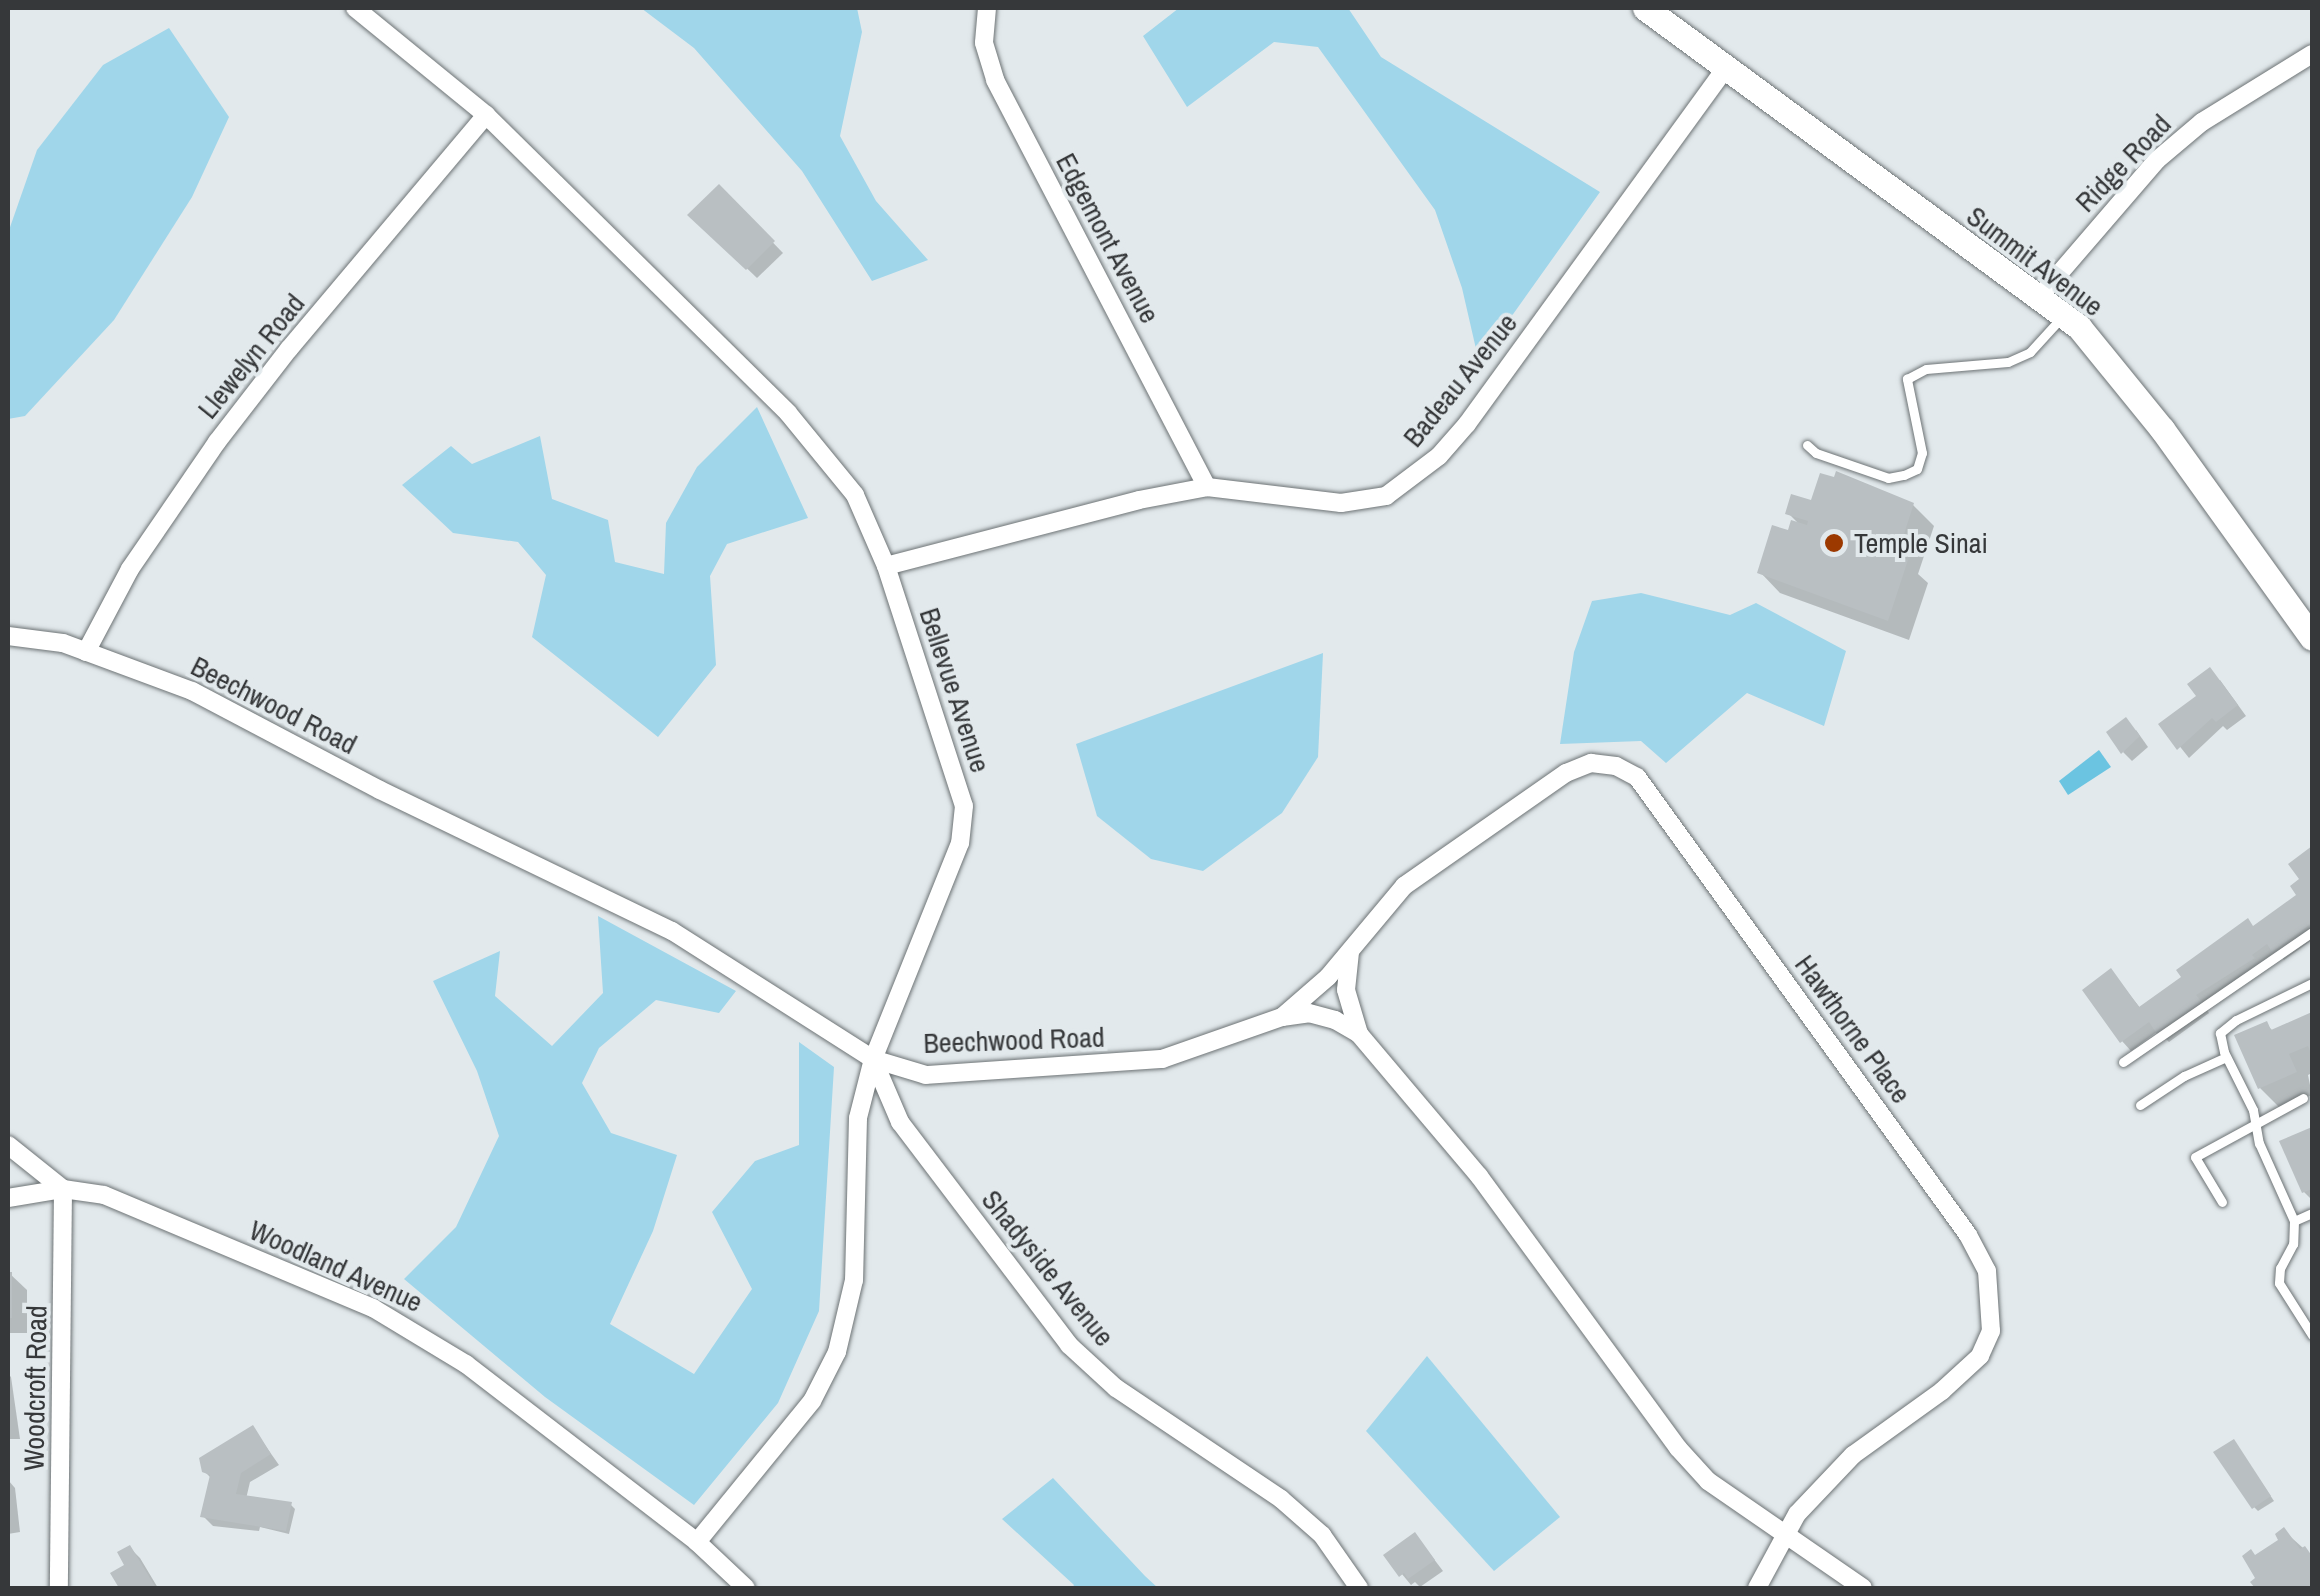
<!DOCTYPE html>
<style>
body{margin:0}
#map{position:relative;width:2320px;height:1596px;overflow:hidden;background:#e2e9ec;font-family:"Archivo Narrow",sans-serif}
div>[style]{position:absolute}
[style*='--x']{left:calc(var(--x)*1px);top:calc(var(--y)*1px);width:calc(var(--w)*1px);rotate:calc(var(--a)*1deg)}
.green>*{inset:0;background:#a0d6ea}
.water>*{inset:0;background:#6bc4e1}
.shadow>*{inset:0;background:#0003}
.building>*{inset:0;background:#b9bfc2}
.roads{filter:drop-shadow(0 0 2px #6d7375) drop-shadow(0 0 2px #6d7375)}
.lane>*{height:9px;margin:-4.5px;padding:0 4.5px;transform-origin:4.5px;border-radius:4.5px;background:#fff}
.street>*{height:18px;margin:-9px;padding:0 9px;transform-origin:9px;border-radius:9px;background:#fff}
.secondary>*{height:25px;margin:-12.5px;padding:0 12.5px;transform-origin:12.5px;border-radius:12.5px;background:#fff}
.dots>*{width:28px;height:28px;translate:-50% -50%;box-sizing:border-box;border:5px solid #e2e9ec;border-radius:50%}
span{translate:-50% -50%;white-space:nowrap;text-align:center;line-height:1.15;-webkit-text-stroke:8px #e2e9ec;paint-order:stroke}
.street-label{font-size:28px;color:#36383a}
.poi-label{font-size:28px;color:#36383a}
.left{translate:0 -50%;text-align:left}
.frame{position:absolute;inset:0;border:10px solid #36383a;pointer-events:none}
</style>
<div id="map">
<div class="green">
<i style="clip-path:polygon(641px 8px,857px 8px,862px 32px,840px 136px,876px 201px,928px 260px,872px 281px,802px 171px,694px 48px)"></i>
<i style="clip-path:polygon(1179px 8px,1348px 8px,1381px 57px,1600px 192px,1479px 362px,1462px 288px,1435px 210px,1318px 47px,1274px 42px,1187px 107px,1143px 36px)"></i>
<i style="clip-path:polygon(169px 28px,229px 117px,192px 197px,114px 320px,25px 416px,8px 419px,8px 233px,37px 150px,103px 65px)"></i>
<i style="clip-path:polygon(757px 407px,808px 518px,727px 544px,710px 576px,716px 665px,658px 737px,532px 637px,546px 575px,518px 542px,453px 533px,402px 485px,451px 446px,472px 464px,540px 436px,552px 499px,608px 520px,615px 562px,664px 574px,666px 523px,697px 467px)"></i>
<i style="clip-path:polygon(1641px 593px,1730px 615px,1756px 603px,1846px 651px,1824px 726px,1747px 693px,1666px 763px,1641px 741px,1560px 744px,1574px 652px,1592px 601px)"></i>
<i style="clip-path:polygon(1323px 653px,1318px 757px,1282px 813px,1203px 871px,1151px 859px,1097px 816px,1076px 744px)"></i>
<i style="clip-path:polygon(598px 916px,736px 991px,719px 1013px,656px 1000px,599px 1048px,582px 1083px,611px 1133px,677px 1155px,653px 1231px,610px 1324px,694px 1374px,752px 1289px,712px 1212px,755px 1161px,799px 1145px,799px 1042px,834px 1067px,819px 1311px,778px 1403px,694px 1505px,545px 1397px,404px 1279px,456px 1227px,499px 1136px,477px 1071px,433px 981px,500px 951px,495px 996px,552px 1046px,603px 993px)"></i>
<i style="clip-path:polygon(1427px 1356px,1560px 1517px,1494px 1571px,1366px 1431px)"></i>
<i style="clip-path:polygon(1053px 1478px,1145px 1576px,1158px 1588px,1072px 1588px,1074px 1585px,1002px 1519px)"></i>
</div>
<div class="water">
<i style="clip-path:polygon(2099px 750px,2111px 767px,2068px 795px,2059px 781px)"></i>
</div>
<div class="shadow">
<i style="clip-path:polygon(719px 187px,783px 253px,757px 278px,691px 215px)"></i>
<i style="clip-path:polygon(1835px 481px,1913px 505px,1934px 526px,1918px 574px,1928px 583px,1909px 640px,1780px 593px,1760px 572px,1800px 525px,1788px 513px,1812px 503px)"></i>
<i style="clip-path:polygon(2220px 680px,2246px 716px,2227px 730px,2223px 726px,2189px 758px,2162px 724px)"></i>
<i style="clip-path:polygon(2136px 730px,2148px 747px,2132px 761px,2123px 752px)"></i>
<i style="clip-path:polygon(2312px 849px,2312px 940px,2284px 960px,2277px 953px,2204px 1006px,2209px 1013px,2169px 1042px,2158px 1031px,2131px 1051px,2122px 1041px,2111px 971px,2141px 1009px,2300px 895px,2303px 880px,2292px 864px)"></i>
<i style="clip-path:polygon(2312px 1014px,2312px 1073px,2308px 1075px,2312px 1095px,2281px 1109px,2260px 1088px,2266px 1024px,2274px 1032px)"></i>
<i style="clip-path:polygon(2312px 1130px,2312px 1200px,2304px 1192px,2283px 1143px)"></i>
<i style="clip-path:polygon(8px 1272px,27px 1290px,27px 1333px,8px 1333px)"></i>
<i style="clip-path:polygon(8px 1374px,11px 1377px,20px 1439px,8px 1439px)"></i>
<i style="clip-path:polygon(253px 1428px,279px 1465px,250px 1482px,246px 1499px,291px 1505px,295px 1509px,289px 1534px,260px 1527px,259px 1531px,213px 1526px,203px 1516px,212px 1479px,204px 1471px)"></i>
<i style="clip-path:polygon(2237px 1446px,2274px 1501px,2258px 1511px,2254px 1507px)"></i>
<i style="clip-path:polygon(8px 1480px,15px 1488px,20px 1532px,8px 1534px)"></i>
<i style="clip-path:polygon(2284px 1531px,2312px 1556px,2312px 1588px,2258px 1588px,2254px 1582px,2258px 1578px,2256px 1557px,2281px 1540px)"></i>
<i style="clip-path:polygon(1424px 1546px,1443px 1571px,1420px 1587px,1415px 1582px,1411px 1585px,1387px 1556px)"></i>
<i style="clip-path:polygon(130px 1548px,140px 1558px,158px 1588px,122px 1588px,113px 1574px,128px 1566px)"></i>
</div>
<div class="building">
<i style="clip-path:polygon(719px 184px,775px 241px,746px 270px,687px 215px)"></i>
<i style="clip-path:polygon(1836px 471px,1914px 503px,1897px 556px,1908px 560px,1888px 621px,1757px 573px,1772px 525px,1788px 530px,1791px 520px,1807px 525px,1808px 521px,1785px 514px,1791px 494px,1811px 500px,1820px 473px,1834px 477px)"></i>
<i style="clip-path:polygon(2210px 667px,2238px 705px,2216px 722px,2212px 718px,2177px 750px,2158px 724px,2196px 696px,2187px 684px)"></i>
<i style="clip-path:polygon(2126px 717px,2140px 736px,2121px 754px,2106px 732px)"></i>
<i style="clip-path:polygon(2312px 846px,2312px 923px,2272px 952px,2267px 944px,2252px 955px,2255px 958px,2196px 995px,2202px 1002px,2157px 1034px,2149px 1022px,2120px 1043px,2082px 990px,2111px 968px,2139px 1007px,2181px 977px,2176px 970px,2248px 918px,2253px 926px,2296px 895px,2290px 886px,2299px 879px,2288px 864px)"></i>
<i style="clip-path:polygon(2312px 1012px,2312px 1056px,2308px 1046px,2289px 1054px,2297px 1072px,2258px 1089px,2234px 1035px,2267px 1021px,2271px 1030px)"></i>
<i style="clip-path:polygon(2312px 1127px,2312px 1189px,2302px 1193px,2279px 1141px)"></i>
<i style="clip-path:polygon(8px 1272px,12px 1272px,12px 1318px,8px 1318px)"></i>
<i style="clip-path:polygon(253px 1425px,271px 1454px,241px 1473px,236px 1494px,292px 1502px,286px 1531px,200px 1517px,210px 1475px,202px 1472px,199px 1458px)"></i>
<i style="clip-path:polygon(2234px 1439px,2271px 1496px,2252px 1509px,2213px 1452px)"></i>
<i style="clip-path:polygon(2284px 1527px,2300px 1549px,2305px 1546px,2312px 1556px,2312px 1588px,2255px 1588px,2250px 1582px,2255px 1578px,2242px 1556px,2251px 1549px,2255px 1555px,2278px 1540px,2275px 1534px)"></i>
<i style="clip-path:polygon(1415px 1532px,1435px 1560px,1408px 1579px,1404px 1573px,1399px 1577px,1383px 1555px)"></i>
<i style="clip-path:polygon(130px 1545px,156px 1588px,119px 1588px,110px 1573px,124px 1565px,117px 1552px)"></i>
</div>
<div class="roads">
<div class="lane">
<i style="--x:1807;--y:445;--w:12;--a:42"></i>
<i style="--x:1816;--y:453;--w:76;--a:19.1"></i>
<i style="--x:1888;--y:478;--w:16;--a:-11"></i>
<i style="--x:1904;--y:475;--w:14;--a:-25"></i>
<i style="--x:1917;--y:469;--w:17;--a:-73"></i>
<i style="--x:1922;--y:453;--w:76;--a:-101.5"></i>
<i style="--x:1907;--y:379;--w:21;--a:-28"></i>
<i style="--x:1926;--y:369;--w:82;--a:-4.9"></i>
<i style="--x:2008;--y:362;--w:24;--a:-24"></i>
<i style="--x:2030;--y:352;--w:47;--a:-47.6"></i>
<i style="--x:2312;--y:983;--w:85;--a:154"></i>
<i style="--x:2236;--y:1020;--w:21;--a:141"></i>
<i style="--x:2220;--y:1033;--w:19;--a:78"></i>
<i style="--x:2224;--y:1052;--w:65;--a:63.4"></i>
<i style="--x:2253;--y:1110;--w:34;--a:80"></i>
<i style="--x:2259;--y:1143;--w:85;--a:65.8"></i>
<i style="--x:2294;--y:1221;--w:20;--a:-24"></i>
<i style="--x:2123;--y:1062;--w:229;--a:-34.5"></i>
<i style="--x:2140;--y:1105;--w:53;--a:-33.4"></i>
<i style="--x:2184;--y:1076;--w:46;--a:-24.3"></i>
<i style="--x:2222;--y:1202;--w:52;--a:-121"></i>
<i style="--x:2195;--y:1157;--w:123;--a:-28.6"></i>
<i style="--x:2294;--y:1221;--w:23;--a:92"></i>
<i style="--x:2293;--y:1244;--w:27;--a:118"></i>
<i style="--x:2280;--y:1268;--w:15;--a:94"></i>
<i style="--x:2279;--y:1283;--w:62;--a:57.6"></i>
</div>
<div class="street">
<i style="--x:355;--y:8;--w:169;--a:39.2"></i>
<i style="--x:486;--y:115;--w:424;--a:44.6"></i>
<i style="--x:788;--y:413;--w:106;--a:50.7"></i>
<i style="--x:855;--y:495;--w:77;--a:66.4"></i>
<i style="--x:886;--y:566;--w:252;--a:72"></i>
<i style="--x:964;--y:806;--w:37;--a:96"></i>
<i style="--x:960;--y:843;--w:233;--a:111.9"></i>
<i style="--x:873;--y:1059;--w:61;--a:104.3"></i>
<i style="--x:858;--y:1118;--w:162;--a:91.4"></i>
<i style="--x:854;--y:1280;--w:74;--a:103.3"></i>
<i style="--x:837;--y:1352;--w:55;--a:117"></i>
<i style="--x:812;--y:1401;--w:182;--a:129.2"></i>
<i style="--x:987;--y:8;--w:35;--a:95"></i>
<i style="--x:984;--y:43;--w:39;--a:73"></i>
<i style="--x:995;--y:80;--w:459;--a:62.5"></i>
<i style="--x:2039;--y:297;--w:181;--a:-49.3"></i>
<i style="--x:2157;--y:160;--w:59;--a:-40.2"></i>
<i style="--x:2202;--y:122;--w:129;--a:-31.7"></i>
<i style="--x:886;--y:566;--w:261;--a:-14.6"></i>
<i style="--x:1139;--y:500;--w:69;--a:-10.8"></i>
<i style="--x:1207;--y:487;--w:135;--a:6.8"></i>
<i style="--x:1341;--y:503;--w:46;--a:-8.8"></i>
<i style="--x:1386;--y:496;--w:66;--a:-37"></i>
<i style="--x:1439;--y:456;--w:43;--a:-48.8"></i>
<i style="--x:1467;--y:424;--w:440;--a:-54"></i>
<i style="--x:8;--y:636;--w:55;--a:7.3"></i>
<i style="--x:63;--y:643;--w:138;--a:20.4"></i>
<i style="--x:192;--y:691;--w:212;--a:27.8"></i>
<i style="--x:380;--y:790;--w:324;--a:25.8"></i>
<i style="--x:672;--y:931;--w:238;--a:32.5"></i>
<i style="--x:873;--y:1059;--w:55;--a:16.8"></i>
<i style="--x:926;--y:1075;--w:237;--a:-3.9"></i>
<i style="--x:1162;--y:1059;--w:127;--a:-19.3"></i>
<i style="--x:1282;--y:1017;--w:27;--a:-8"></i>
<i style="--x:1309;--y:1013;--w:27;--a:15"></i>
<i style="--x:1335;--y:1020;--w:28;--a:30"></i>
<i style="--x:1359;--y:1034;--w:186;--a:49.8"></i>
<i style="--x:1479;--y:1176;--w:337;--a:53.8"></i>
<i style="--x:1678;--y:1448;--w:45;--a:47.7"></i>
<i style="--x:1708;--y:1481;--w:188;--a:34.6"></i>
<i style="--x:86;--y:652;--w:94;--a:-62.1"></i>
<i style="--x:130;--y:569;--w:154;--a:-55.6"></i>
<i style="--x:217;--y:442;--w:118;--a:-52.3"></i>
<i style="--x:289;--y:349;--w:306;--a:-49.9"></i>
<i style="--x:1350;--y:952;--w:38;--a:96"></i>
<i style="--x:1346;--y:990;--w:46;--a:73.5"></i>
<i style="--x:1282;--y:1017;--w:61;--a:-41"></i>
<i style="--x:1328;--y:977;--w:119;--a:-50.1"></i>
<i style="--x:1404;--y:886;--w:198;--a:-34.9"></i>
<i style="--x:1566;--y:773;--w:27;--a:-22"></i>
<i style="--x:1591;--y:763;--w:25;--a:7"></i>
<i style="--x:1616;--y:766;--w:24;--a:28"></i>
<i style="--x:1637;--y:777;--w:565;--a:54.14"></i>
<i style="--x:1968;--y:1235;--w:41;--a:62.2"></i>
<i style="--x:1987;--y:1271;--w:60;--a:86.2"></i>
<i style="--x:1991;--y:1331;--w:27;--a:114"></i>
<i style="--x:1980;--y:1356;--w:52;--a:137.4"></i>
<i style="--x:1942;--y:1391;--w:110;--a:144.3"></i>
<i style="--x:1853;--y:1455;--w:81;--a:133.5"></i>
<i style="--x:1797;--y:1514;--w:84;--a:118.4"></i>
<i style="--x:873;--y:1059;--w:69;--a:66.8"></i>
<i style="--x:900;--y:1122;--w:280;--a:52.8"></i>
<i style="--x:1069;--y:1345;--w:64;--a:42.5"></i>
<i style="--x:1116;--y:1388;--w:199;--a:33.9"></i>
<i style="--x:1281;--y:1499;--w:55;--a:41.3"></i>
<i style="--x:1322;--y:1535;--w:65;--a:55.1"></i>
<i style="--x:8;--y:1145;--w:70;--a:38.7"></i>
<i style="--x:63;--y:1189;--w:399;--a:90.6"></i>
<i style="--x:8;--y:1198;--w:56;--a:-9.3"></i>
<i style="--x:63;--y:1189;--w:41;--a:8.3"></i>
<i style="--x:104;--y:1195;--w:292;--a:22.8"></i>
<i style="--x:373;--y:1308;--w:109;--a:31.1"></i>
<i style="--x:466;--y:1364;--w:292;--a:37.6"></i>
<i style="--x:697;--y:1542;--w:67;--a:43.2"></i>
</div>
<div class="secondary">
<i style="--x:1645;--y:8;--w:539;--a:36.32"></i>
<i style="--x:2079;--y:327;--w:132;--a:50.9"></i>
<i style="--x:2162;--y:429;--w:257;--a:54.3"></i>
</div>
</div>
<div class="dots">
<i style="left:1834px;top:543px;background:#9c3900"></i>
</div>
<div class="street-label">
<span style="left:2123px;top:163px;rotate:-46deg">Ridge Road</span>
<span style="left:1108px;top:238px;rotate:62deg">Edgemont Avenue</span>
<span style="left:2035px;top:261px;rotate:37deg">Summit Avenue</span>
<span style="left:251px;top:356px;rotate:-51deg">Llewelyn Road</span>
<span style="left:1460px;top:380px;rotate:-51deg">Badeau Avenue</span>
<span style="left:955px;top:690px;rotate:72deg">Bellevue Avenue</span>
<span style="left:274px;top:705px;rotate:27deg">Beechwood Road</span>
<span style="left:1853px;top:1029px;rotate:54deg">Hawthorne Place</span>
<span style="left:1014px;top:1040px;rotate:-2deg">Beechwood Road</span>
<span style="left:336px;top:1266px;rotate:24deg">Woodland Avenue</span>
<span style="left:1048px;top:1268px;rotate:51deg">Shadyside Avenue</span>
<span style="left:35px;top:1388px;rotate:-89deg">Woodcroft Road</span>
</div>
<div class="poi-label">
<span class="left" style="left:1854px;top:543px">Temple Sinai</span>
</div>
<div class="frame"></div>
</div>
